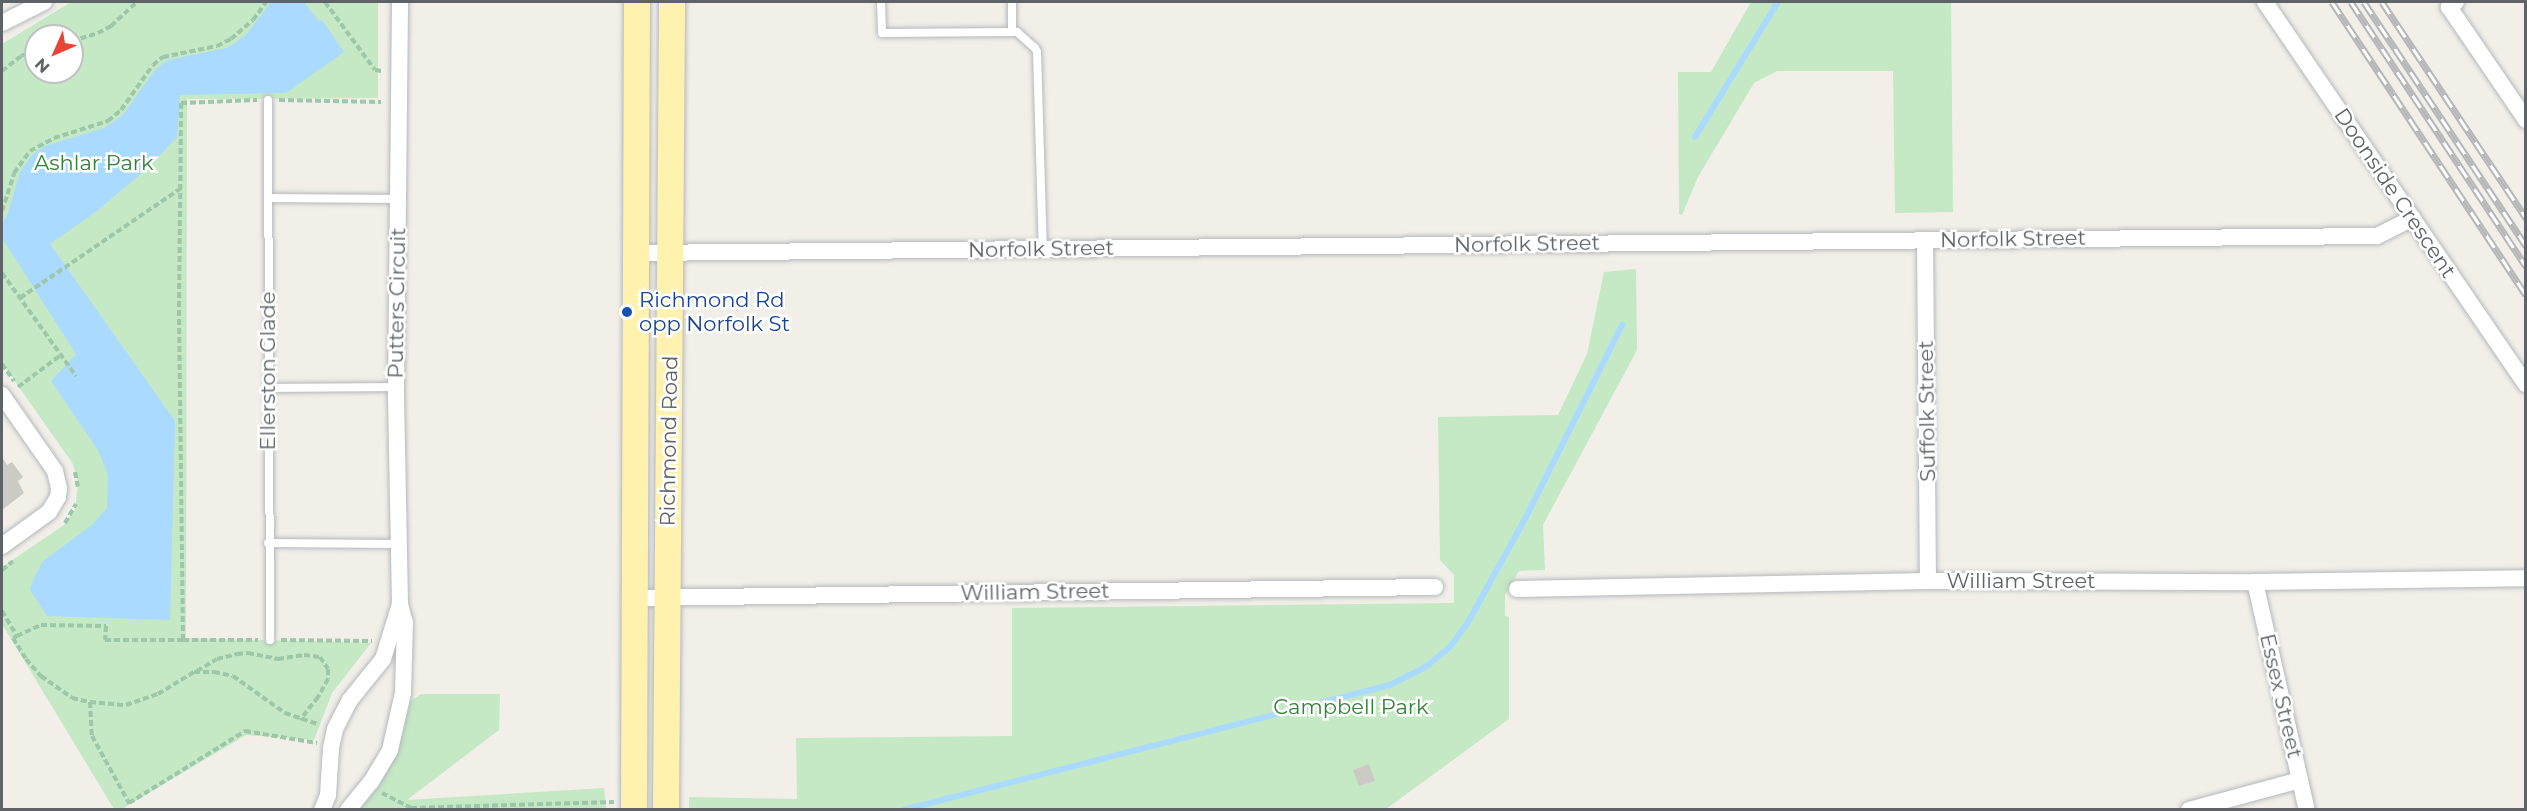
<!DOCTYPE html>
<style>
body{margin:0}
#map{position:relative;width:2527px;height:811px;overflow:hidden;background:#f1efe8;font-family:Montserrat,sans-serif}
div>[style]{position:absolute}
[style*='--x']{left:calc(var(--x)*1px);top:calc(var(--y)*1px);width:calc(var(--w)*1px);rotate:calc(var(--a)*1deg)}
.green>*{inset:0;background:#c5e8c5}
.water>*{inset:0;background:#aadaff}
.stream>*{height:6px;margin:-3px;padding:0 3px;transform-origin:3px;border-radius:3px;background:#aadaff}
.building>*{inset:0;background:#cccac5}
.path>*{height:4px;margin-top:-2px;transform-origin:0;background:repeating-linear-gradient(90deg,#9cc7a9 0 6px,transparent 0 9px)}
.roads{filter:drop-shadow(0 0 2px #b5b8bc) drop-shadow(0 0 2px #b5b8bc)}
.service>*{height:8px;margin:-4px;padding:0 4px;transform-origin:4px;border-radius:4px;background:#fff}
.minor>*{height:16px;margin:-8px;padding:0 8px;transform-origin:8px;border-radius:8px;background:#fff}
.primary>*{height:26px;margin:-13px;padding:0 13px;transform-origin:13px;border-radius:13px;background:#fff2af}
.rail>*{height:7px;margin-top:-3.5px;transform-origin:0;background:repeating-linear-gradient(90deg,#fff 0 14px,#b6b7b8 0 28px);box-sizing:border-box;border-block:2px solid #b6b7b8}
.dots>*{width:16px;height:16px;translate:-50% -50%;box-sizing:border-box;border:3px solid #fff;border-radius:50%}
span{translate:-50% -50%;white-space:nowrap;text-align:center;line-height:1.15;-webkit-text-stroke:5px #fff;paint-order:stroke}
.park-label{font-size:21px;color:#348238}
.street-label{font-size:21px;color:#5f6368}
.transit-label{font-size:21px;color:#164399}
.left{translate:0 -50%;text-align:left}
.frame{position:absolute;inset:0;border:3px solid #5f6368;pointer-events:none}
.north{position:absolute;left:24px;top:24px;width:60px;height:60px;box-sizing:border-box;background:#fff;border:2px solid #bfc1c3;border-radius:50%;rotate:225deg;font-size:16px;font-weight:700;line-height:24px;text-align:center;color:#5f6368}
.north::after{content:'';display:block;margin:auto;width:21px;height:27px;background:#ea4335;clip-path:polygon(50% 0,100% 100%,50% 72%,0 100%)}
</style>
<div id="map">
<div class="green">
<i style="clip-path:polygon(evenodd,71px 2px,378px 2px,378px 98px,187px 99px,186px 638px,371px 643px,332px 693px,314px 740px,246px 735px,122px 809px,114px 809px,2px 624px,2px 567px,64px 525px,75px 509px,78px 483px,73px 464px,2px 363px,2px 44px,71px 2px,36px 36px,72px 36px,72px 72px,36px 72px,36px 36px)"></i>
<i style="clip-path:polygon(1751px 2px,1951px 2px,1953px 212px,1895px 213px,1893px 71px,1777px 71px,1754px 83px,1698px 177px,1682px 215px,1679px 214px,1678px 72px,1711px 72px)"></i>
<i style="clip-path:polygon(1636px 269px,1637px 350px,1543px 525px,1545px 570px,1519px 571px,1505px 595px,1505px 616px,1509px 617px,1509px 719px,1386px 809px,689px 810px,689px 797px,797px 799px,796px 738px,1012px 736px,1012px 608px,1454px 603px,1454px 575px,1440px 560px,1438px 417px,1558px 415px,1587px 354px,1604px 272px)"></i>
<i style="clip-path:polygon(421px 694px,500px 694px,499px 730px,407px 800px,604px 788px,606px 809px,358px 810px,370px 796px,389px 764px,402px 737px,410px 702px)"></i>
</div>
<div class="water">
<i style="clip-path:polygon(271px 2px,304px 2px,319px 21px,322px 20px,344px 52px,286px 93px,180px 95px,177px 137px,150px 166px,97px 211px,50px 244px,175px 421px,170px 620px,47px 616px,30px 590px,34px 578px,43px 561px,92px 525px,107px 508px,108px 475px,98px 450px,51px 381px,76px 354px,2px 238px,2px 225px,8px 213px,20px 172px,33px 154px,45px 146px,104px 128px,123px 115px,155px 70px,168px 60px,227px 48px,246px 35px)"></i>
</div>
<div class="stream">
<i style="--x:1695;--y:137;--w:158;--a:-58.4"></i>
<i style="--x:903;--y:810;--w:503;--a:-14.4"></i>
<i style="--x:1390;--y:685;--w:38;--a:-27"></i>
<i style="--x:1424;--y:668;--w:33;--a:-39"></i>
<i style="--x:1450;--y:647;--w:29;--a:-54"></i>
<i style="--x:1467;--y:624;--w:122;--a:-61.1"></i>
<i style="--x:1526;--y:517;--w:215;--a:-63.4"></i>
</div>
<div class="building">
<i style="clip-path:polygon(2px 457px,7px 465px,12px 462px,23px 477px,18px 481px,24px 493px,2px 510px)"></i>
<i style="clip-path:polygon(1369px 764px,1375px 781px,1359px 786px,1353px 770px)"></i>
</div>
<div class="path">
<i style="--x:325;--y:2;--w:84;--a:53.7"></i>
<i style="--x:375;--y:70;--w:7;--a:8"></i>
<i style="--x:72;--y:41;--w:27;--a:-17"></i>
<i style="--x:98;--y:33;--w:15;--a:-28"></i>
<i style="--x:111;--y:26;--w:35;--a:-43"></i>
<i style="--x:2;--y:71;--w:24;--a:-38"></i>
<i style="--x:21;--y:56;--w:16;--a:-22"></i>
<i style="--x:279;--y:100;--w:102;--a:1.1"></i>
<i style="--x:2;--y:211;--w:40;--a:-72"></i>
<i style="--x:14;--y:173;--w:27;--a:-54"></i>
<i style="--x:30;--y:151;--w:27;--a:-28"></i>
<i style="--x:54;--y:138;--w:57;--a:-17.5"></i>
<i style="--x:108;--y:121;--w:17;--a:-40"></i>
<i style="--x:121;--y:110;--w:55;--a:-54.6"></i>
<i style="--x:153;--y:65;--w:13;--a:-39"></i>
<i style="--x:163;--y:57;--w:55;--a:-11.5"></i>
<i style="--x:217;--y:46;--w:16;--a:-27"></i>
<i style="--x:231;--y:39;--w:29;--a:-41"></i>
<i style="--x:253;--y:20;--w:22;--a:-54"></i>
<i style="--x:2;--y:273;--w:127;--a:54.3"></i>
<i style="--x:20;--y:298;--w:195;--a:-34.3"></i>
<i style="--x:2;--y:364;--w:21;--a:55"></i>
<i style="--x:18;--y:387;--w:54;--a:-36.7"></i>
<i style="--x:75;--y:472;--w:15;--a:79"></i>
<i style="--x:65;--y:523;--w:22;--a:-60"></i>
<i style="--x:2;--y:570;--w:14;--a:-39"></i>
<i style="--x:2;--y:611;--w:29;--a:59"></i>
<i style="--x:17;--y:636;--w:26;--a:-25"></i>
<i style="--x:41;--y:625;--w:65;--a:0.9"></i>
<i style="--x:106;--y:626;--w:14;--a:94"></i>
<i style="--x:105;--y:640;--w:78;--a:0"></i>
<i style="--x:183;--y:640;--w:333;--a:-90.7"></i>
<i style="--x:179;--y:307;--w:204;--a:-89.4"></i>
<i style="--x:181;--y:103;--w:76;--a:-2.3"></i>
<i style="--x:17;--y:636;--w:4;--a:153"></i>
<i style="--x:13;--y:638;--w:25;--a:58"></i>
<i style="--x:26;--y:659;--w:23;--a:49"></i>
<i style="--x:41;--y:676;--w:38;--a:35"></i>
<i style="--x:72;--y:698;--w:18;--a:13"></i>
<i style="--x:90;--y:702;--w:34;--a:87"></i>
<i style="--x:92;--y:736;--w:77;--a:61.1"></i>
<i style="--x:129;--y:803;--w:137;--a:-31.8"></i>
<i style="--x:245;--y:731;--w:73;--a:9.5"></i>
<i style="--x:183;--y:640;--w:75;--a:0"></i>
<i style="--x:281;--y:640;--w:91;--a:0.6"></i>
<i style="--x:197;--y:671;--w:23;--a:-31"></i>
<i style="--x:217;--y:659;--w:21;--a:-14"></i>
<i style="--x:237;--y:654;--w:11;--a:-5"></i>
<i style="--x:248;--y:653;--w:31;--a:11"></i>
<i style="--x:278;--y:659;--w:26;--a:-9"></i>
<i style="--x:304;--y:655;--w:16;--a:7"></i>
<i style="--x:320;--y:657;--w:14;--a:56"></i>
<i style="--x:328;--y:669;--w:10;--a:90"></i>
<i style="--x:328;--y:679;--w:21;--a:119"></i>
<i style="--x:318;--y:697;--w:29;--a:128"></i>
<i style="--x:90;--y:702;--w:36;--a:5"></i>
<i style="--x:126;--y:705;--w:34;--a:-19"></i>
<i style="--x:158;--y:694;--w:42;--a:-31.4"></i>
<i style="--x:194;--y:672;--w:20;--a:0"></i>
<i style="--x:214;--y:672;--w:19;--a:12"></i>
<i style="--x:233;--y:676;--w:64;--a:35.4"></i>
<i style="--x:285;--y:713;--w:36;--a:19"></i>
<i style="--x:382;--y:793;--w:33;--a:27"></i>
<i style="--x:411;--y:808;--w:203;--a:-1.7"></i>
</div>
<div class="roads">
<div class="service">
<i style="--x:881;--y:2;--w:31;--a:88"></i>
<i style="--x:882;--y:33;--w:135;--a:-0.4"></i>
<i style="--x:1017;--y:32;--w:24;--a:42"></i>
<i style="--x:1035;--y:48;--w:4;--a:63"></i>
<i style="--x:1037;--y:52;--w:197;--a:88.3"></i>
<i style="--x:1012;--y:2;--w:29;--a:90"></i>
<i style="--x:268;--y:100;--w:540;--a:89.79"></i>
<i style="--x:269;--y:198;--w:130;--a:0.4"></i>
<i style="--x:268;--y:388;--w:128;--a:-0.4"></i>
<i style="--x:268;--y:543;--w:130;--a:0.4"></i>
</div>
<div class="minor">
<i style="--x:2265;--y:2;--w:463;--a:55.7"></i>
<i style="--x:2456;--y:2;--w:9;--a:144"></i>
<i style="--x:2449;--y:7;--w:137;--a:55.7"></i>
<i style="--x:2;--y:23;--w:47;--a:-26.6"></i>
<i style="--x:1925;--y:240;--w:341;--a:89.5"></i>
<i style="--x:637;--y:253;--w:1740;--a:-0.56"></i>
<i style="--x:2377;--y:236;--w:40;--a:-26.6"></i>
<i style="--x:2;--y:395;--w:93;--a:55.1"></i>
<i style="--x:55;--y:471;--w:18;--a:77"></i>
<i style="--x:59;--y:489;--w:8;--a:97"></i>
<i style="--x:58;--y:497;--w:17;--a:121"></i>
<i style="--x:49;--y:512;--w:58;--a:144.1"></i>
<i style="--x:2255;--y:582;--w:234;--a:77.2"></i>
<i style="--x:1517;--y:589;--w:411;--a:-1.1"></i>
<i style="--x:1928;--y:581;--w:327;--a:0.2"></i>
<i style="--x:2255;--y:582;--w:271;--a:-0.8"></i>
<i style="--x:635;--y:598;--w:800;--a:-0.79"></i>
<i style="--x:322;--y:810;--w:16;--a:-68"></i>
<i style="--x:328;--y:795;--w:47;--a:-86.3"></i>
<i style="--x:331;--y:748;--w:19;--a:-78"></i>
<i style="--x:335;--y:729;--w:33;--a:-63"></i>
<i style="--x:350;--y:700;--w:53;--a:-51.2"></i>
<i style="--x:383;--y:659;--w:58;--a:-72.8"></i>
<i style="--x:348;--y:810;--w:36;--a:-51"></i>
<i style="--x:371;--y:782;--w:37;--a:-59"></i>
<i style="--x:390;--y:750;--w:58;--a:-77.2"></i>
<i style="--x:403;--y:693;--w:70;--a:-88.4"></i>
<i style="--x:405;--y:623;--w:20;--a:-105"></i>
<i style="--x:400;--y:604;--w:217;--a:-91.1"></i>
<i style="--x:396;--y:387;--w:385;--a:-89.4"></i>
<i style="--x:2189;--y:810;--w:115;--a:-15.1"></i>
</div>
<div class="primary">
<i style="--x:634;--y:810;--w:808;--a:-89.79"></i>
<i style="--x:666;--y:810;--w:808;--a:-89.57"></i>
</div>
</div>
<div class="rail">
<i style="--x:2332;--y:2;--w:351;--a:56.5"></i>
<i style="--x:2351;--y:2;--w:317;--a:56.5"></i>
<i style="--x:2364;--y:2;--w:293;--a:56.4"></i>
<i style="--x:2382;--y:2;--w:260;--a:56.3"></i>
</div>
<div class="dots">
<i style="left:627px;top:312px;background:#1a4fb4"></i>
</div>
<div class="park-label">
<span style="left:94px;top:163px">Ashlar Park</span>
<span style="left:1351px;top:707px">Campbell Park</span>
</div>
<div class="street-label">
<span style="left:2395px;top:193px;rotate:56deg">Doonside Crescent</span>
<span style="left:2013px;top:239px;rotate:-1deg">Norfolk Street</span>
<span style="left:1527px;top:244px;rotate:-1deg">Norfolk Street</span>
<span style="left:1041px;top:249px;rotate:-1deg">Norfolk Street</span>
<span style="left:397px;top:303px;rotate:-89deg">Putters Circuit</span>
<span style="left:268px;top:371px;rotate:-90deg">Ellerston Glade</span>
<span style="left:1927px;top:411px;rotate:-91deg">Suffolk Street</span>
<span style="left:669px;top:441px;rotate:-89deg">Richmond Road</span>
<span style="left:2021px;top:581px">William Street</span>
<span style="left:1035px;top:592px;rotate:-1deg">William Street</span>
<span style="left:2281px;top:696px;rotate:77deg">Essex Street</span>
</div>
<div class="transit-label">
<span class="left" style="left:639px;top:312px">Richmond Rd<br>opp Norfolk St</span>
</div>
<div class="frame"></div>
<div class="north">N</div>
</div>
